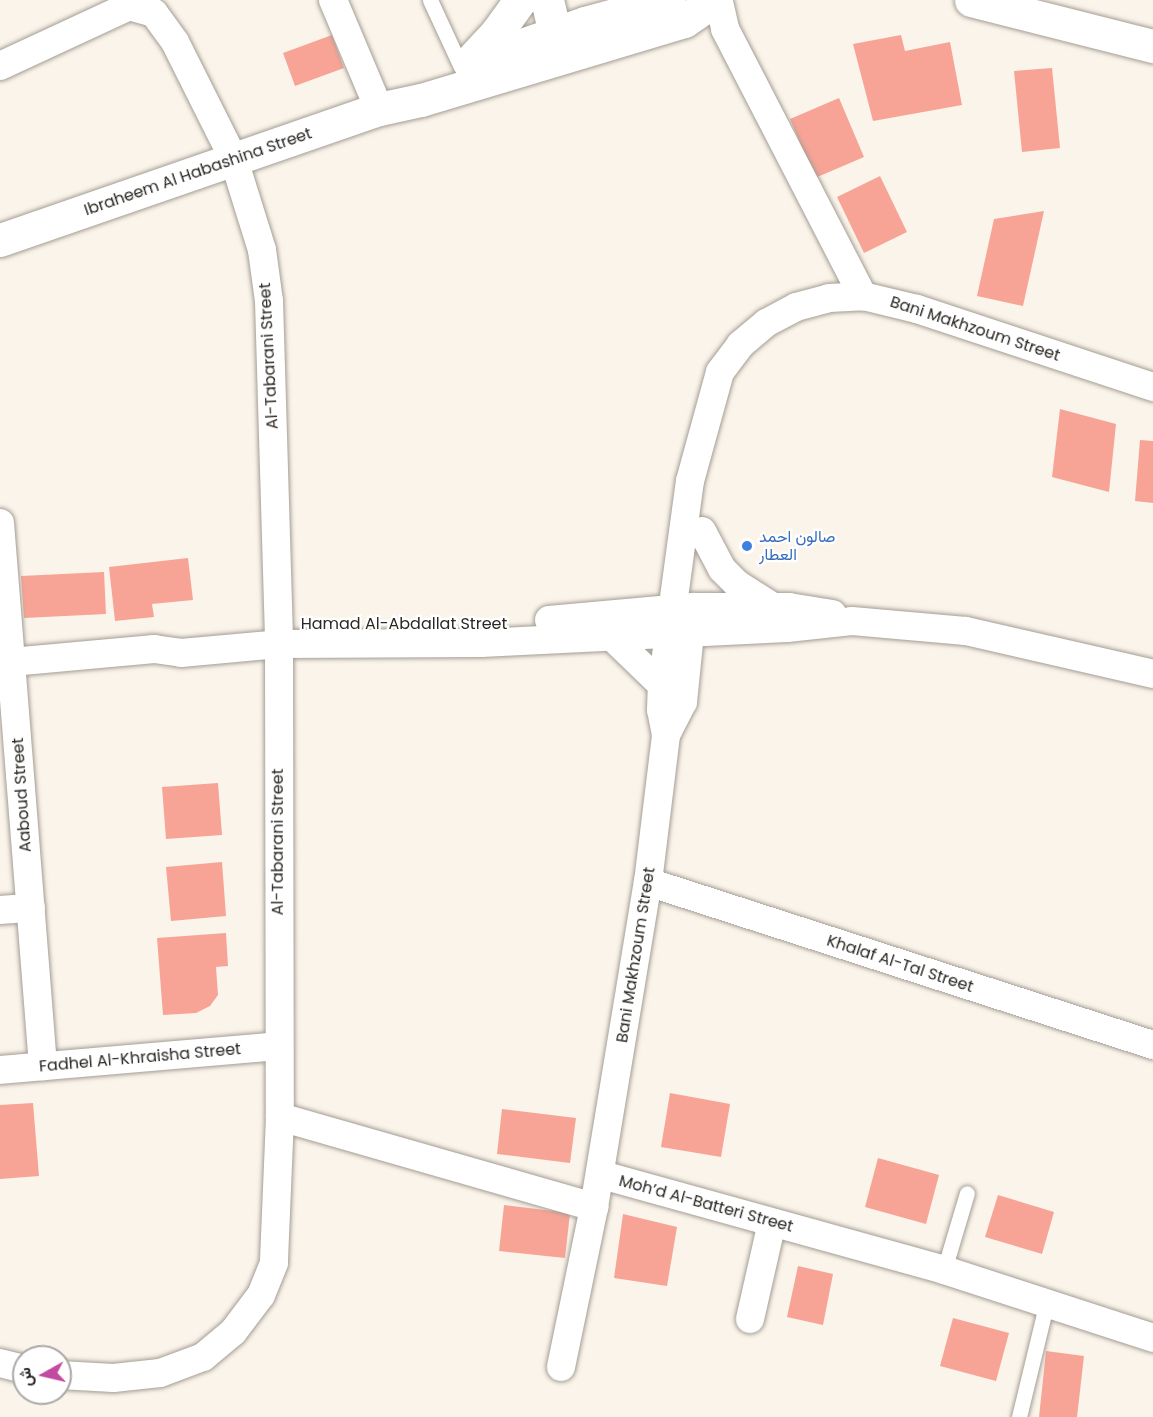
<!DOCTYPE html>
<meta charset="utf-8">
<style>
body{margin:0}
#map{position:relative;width:1153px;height:1417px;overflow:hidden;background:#fbf4ea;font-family:Poppins,Vazirmatn,sans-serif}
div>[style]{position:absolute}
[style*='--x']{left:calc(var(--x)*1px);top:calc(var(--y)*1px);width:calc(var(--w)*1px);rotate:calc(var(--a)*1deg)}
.building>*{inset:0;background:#f7a496}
.roads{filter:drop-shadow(0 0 2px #a39d94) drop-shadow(0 0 2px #a39d94)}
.lane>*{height:15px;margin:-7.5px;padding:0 7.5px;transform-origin:7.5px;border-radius:7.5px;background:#fff}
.street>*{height:28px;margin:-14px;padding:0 14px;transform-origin:14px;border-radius:14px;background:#fff}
.secondary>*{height:33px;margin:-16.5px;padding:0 16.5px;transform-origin:16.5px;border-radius:16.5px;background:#fff}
.dots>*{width:16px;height:16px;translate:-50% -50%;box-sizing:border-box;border:3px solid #fff;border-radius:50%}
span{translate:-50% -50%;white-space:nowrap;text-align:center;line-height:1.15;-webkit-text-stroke:4.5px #fff;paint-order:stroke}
.street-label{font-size:16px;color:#2a2824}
.shop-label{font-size:16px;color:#366cbe}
.left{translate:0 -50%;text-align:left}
.north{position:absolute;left:12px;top:1345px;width:60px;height:60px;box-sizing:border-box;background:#fff;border:2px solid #aaa9a7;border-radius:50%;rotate:262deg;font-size:16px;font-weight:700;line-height:24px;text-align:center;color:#2a2824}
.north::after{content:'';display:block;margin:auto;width:21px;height:27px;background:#c24a9f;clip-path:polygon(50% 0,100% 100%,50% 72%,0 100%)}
</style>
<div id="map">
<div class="building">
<i style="clip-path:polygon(332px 35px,344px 68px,295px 86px,283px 53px)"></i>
<i style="clip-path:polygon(901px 35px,905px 51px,950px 42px,962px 105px,873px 121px,853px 44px)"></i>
<i style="clip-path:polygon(1052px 68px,1060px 148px,1022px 152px,1014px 71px)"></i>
<i style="clip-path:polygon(839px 98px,864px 157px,815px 178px,790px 119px)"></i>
<i style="clip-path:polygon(880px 176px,907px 232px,864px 253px,837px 197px)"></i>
<i style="clip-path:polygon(1044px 211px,1023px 306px,977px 296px,994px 219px)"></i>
<i style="clip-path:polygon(1060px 409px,1116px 424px,1109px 492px,1052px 477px)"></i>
<i style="clip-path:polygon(1140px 440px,1153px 441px,1153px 503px,1135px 501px)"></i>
<i style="clip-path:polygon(188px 558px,193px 600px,152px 604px,154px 617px,115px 621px,109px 567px)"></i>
<i style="clip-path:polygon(104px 572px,106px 614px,24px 618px,21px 576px)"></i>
<i style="clip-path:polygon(218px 783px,222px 835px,166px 839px,162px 787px)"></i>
<i style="clip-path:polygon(222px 862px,226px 916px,171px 921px,166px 867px)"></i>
<i style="clip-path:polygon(226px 933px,228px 966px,216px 967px,218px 995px,210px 1006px,196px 1013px,163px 1015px,157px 938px)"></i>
<i style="clip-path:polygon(670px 1093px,730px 1104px,721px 1157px,661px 1147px)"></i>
<i style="clip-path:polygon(33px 1103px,39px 1176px,0 1179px,0 1105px)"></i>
<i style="clip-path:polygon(502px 1109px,576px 1118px,570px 1163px,497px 1154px)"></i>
<i style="clip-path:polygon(878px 1158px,939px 1175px,926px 1224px,865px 1207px)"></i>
<i style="clip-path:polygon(998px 1195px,1054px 1212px,1042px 1254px,985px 1237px)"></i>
<i style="clip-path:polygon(504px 1205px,570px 1213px,565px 1258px,499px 1251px)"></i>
<i style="clip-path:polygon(623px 1214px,677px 1227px,667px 1286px,614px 1278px)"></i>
<i style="clip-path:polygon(798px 1266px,833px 1274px,823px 1325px,787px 1317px)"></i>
<i style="clip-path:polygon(953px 1318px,1009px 1333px,996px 1381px,940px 1366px)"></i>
<i style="clip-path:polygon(1046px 1351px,1084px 1356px,1077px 1417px,1039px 1417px)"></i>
</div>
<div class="roads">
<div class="lane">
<i style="--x:430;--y:0;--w:74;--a:65.2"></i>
<i style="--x:944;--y:1270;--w:80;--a:-73.4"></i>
<i style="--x:1019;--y:1417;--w:115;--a:-76.4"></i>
</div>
<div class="street">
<i style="--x:333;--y:0;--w:118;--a:67.1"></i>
<i style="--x:719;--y:2;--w:28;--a:77"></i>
<i style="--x:725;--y:29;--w:301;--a:62.7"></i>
<i style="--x:0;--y:66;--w:142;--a:-24.9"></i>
<i style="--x:129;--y:6;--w:26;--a:16"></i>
<i style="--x:154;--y:13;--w:36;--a:54"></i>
<i style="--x:175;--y:42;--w:132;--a:63.4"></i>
<i style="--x:234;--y:160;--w:94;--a:72.7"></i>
<i style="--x:262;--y:250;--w:51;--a:82.2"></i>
<i style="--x:269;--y:301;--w:343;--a:88.3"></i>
<i style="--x:279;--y:644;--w:473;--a:89.9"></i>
<i style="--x:280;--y:1117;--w:146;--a:92.4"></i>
<i style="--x:274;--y:1263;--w:35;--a:112"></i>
<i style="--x:261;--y:1295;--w:46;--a:127.1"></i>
<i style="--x:233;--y:1332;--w:39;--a:140"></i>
<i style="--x:203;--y:1357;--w:46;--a:159.6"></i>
<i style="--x:160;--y:1373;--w:47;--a:173.9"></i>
<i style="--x:113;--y:1378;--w:53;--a:-176.8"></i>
<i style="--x:0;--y:523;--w:545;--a:85.47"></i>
<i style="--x:702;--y:531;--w:43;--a:62.2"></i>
<i style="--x:722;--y:569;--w:21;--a:45"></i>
<i style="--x:737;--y:584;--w:43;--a:32.6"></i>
<i style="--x:549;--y:620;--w:145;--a:-5.2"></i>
<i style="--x:693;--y:607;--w:96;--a:0"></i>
<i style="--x:789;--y:607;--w:44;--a:9.2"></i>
<i style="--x:610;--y:635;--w:72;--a:43.9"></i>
<i style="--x:0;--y:663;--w:155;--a:-5.2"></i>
<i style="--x:154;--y:649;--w:27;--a:8"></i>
<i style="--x:181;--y:653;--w:98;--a:-5.2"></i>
<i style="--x:279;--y:644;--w:202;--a:-0.3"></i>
<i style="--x:481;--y:643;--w:306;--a:-2.8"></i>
<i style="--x:787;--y:628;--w:65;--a:-6.1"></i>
<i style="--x:852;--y:621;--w:114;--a:5"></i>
<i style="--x:966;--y:631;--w:192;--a:12.9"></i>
<i style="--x:666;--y:735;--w:37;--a:-63"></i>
<i style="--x:683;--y:702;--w:89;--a:-84.2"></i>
<i style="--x:648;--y:882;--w:531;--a:17.89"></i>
<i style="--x:0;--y:910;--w:31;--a:-4"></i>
<i style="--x:0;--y:1070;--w:280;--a:-4.9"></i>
<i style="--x:280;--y:1117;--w:327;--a:16"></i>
<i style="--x:594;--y:1207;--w:329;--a:-80.6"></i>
<i style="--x:648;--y:882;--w:148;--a:-83"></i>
<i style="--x:666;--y:735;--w:25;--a:-101"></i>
<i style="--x:661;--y:710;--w:25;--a:-88"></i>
<i style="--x:662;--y:685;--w:206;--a:-82.2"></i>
<i style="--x:690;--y:481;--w:113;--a:-74.6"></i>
<i style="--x:720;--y:372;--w:34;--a:-53"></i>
<i style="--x:740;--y:345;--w:34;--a:-40"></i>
<i style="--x:766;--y:323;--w:34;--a:-28"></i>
<i style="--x:796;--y:307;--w:34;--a:-15"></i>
<i style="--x:829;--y:298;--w:34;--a:-3"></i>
<i style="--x:863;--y:296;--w:56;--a:13.5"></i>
<i style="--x:917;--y:309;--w:249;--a:18.3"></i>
<i style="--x:602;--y:1175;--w:355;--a:15.5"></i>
<i style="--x:944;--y:1270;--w:220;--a:18"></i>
<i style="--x:750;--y:1319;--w:99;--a:-77.2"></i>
<i style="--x:0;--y:1363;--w:25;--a:14"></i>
<i style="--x:561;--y:1367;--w:163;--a:-78.3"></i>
</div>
<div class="secondary">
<i style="--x:547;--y:0;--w:56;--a:76.5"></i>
<i style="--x:971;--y:0;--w:188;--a:14.2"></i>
<i style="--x:472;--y:59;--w:37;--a:-47"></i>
<i style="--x:497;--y:32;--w:39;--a:-54"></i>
<i style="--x:470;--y:63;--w:122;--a:-19.2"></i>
<i style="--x:585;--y:23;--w:87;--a:-15.3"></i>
<i style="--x:0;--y:240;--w:401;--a:-19.1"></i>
<i style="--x:379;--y:109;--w:43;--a:-12.1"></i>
<i style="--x:421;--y:100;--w:275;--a:-16.7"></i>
<i style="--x:684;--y:21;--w:30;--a:-34"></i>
</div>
</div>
<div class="dots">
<i style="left:747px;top:546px;background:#3f7fe0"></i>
</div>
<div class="street-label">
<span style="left:198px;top:172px;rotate:-19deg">Ibraheem Al Habashina Street</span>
<span style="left:975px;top:329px;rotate:18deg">Bani Makhzoum Street</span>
<span style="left:269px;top:356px;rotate:-93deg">Al-Tabarani Street</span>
<span style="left:404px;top:624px">Hamad Al-Abdallat Street</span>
<span style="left:22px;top:795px;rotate:-94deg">Aaboud Street</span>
<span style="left:278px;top:842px;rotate:-90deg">Al-Tabarani Street</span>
<span style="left:636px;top:955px;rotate:-81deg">Bani Makhzoum Street</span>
<span style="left:900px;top:964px;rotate:18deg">Khalaf Al-Tal Street</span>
<span style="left:140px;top:1058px;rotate:-5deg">Fadhel Al-Khraisha Street</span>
<span style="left:706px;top:1204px;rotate:15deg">Moh’d Al-Batteri Street</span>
</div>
<div class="shop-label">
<span class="left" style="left:759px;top:546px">صالون احمد<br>العطار</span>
</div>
<div class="north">ش</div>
</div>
